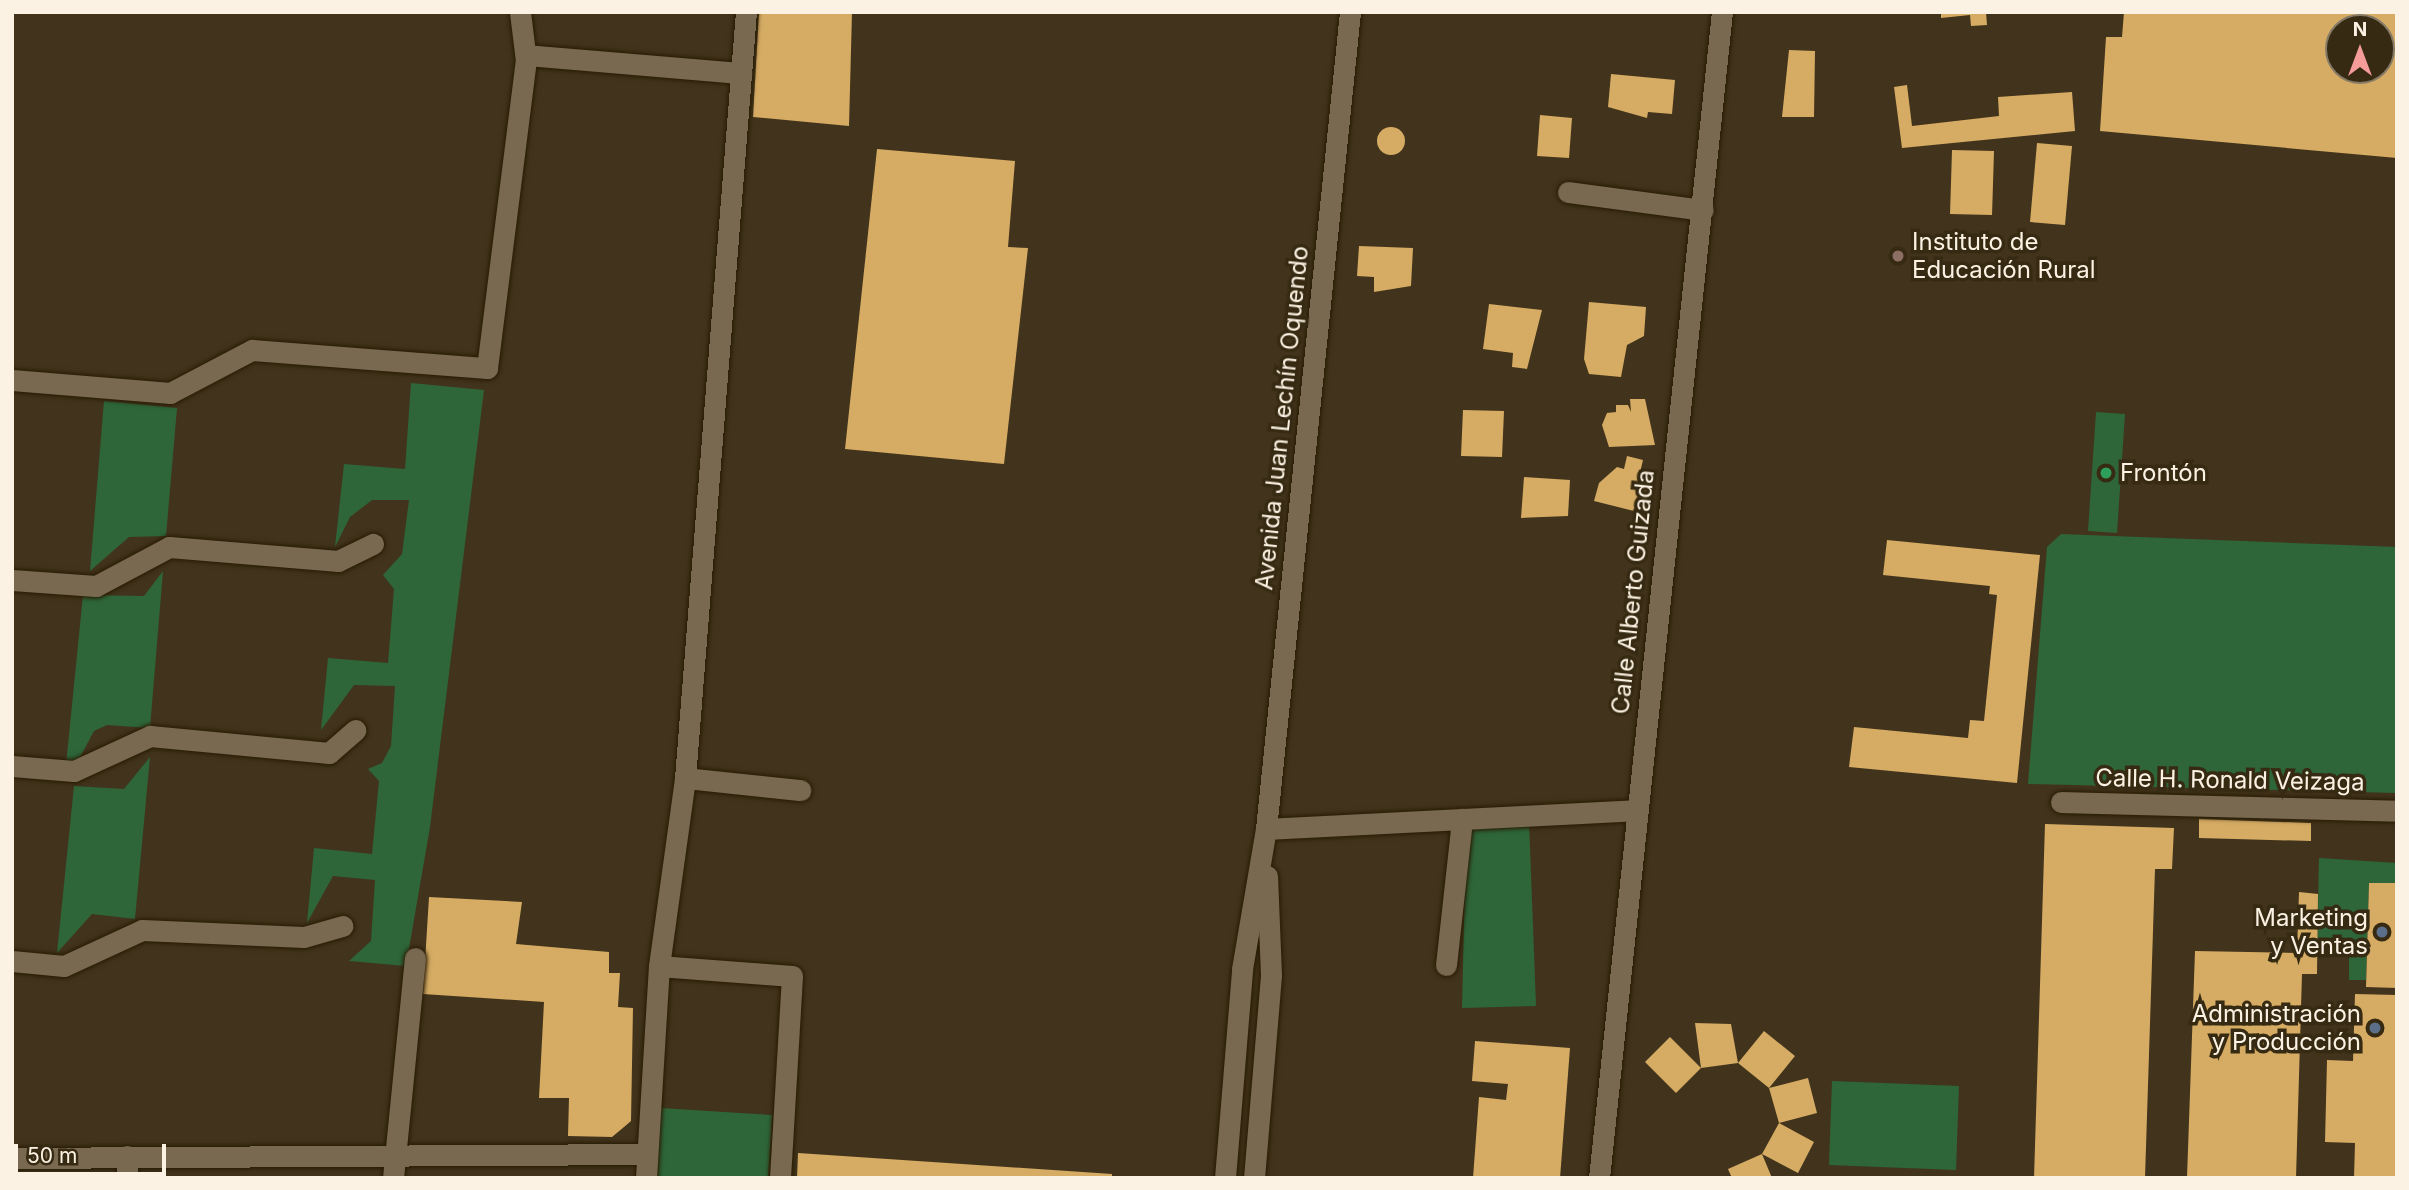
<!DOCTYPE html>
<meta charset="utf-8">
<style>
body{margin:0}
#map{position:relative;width:2409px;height:1190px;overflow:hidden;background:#42341c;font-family:Inter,sans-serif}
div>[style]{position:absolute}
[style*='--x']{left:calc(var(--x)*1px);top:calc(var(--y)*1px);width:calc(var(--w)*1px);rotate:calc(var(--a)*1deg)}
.green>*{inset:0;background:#2e6639}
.building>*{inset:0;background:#d6ac64}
.round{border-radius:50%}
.roads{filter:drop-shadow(0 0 2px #281b04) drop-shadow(0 0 2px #281b04)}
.minor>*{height:21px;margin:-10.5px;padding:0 10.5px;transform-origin:10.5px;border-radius:10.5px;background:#786950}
.dots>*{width:19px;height:19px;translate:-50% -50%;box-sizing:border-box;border:4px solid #372a12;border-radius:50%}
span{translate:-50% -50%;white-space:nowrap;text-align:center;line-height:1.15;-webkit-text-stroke:7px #372a12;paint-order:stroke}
.poi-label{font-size:24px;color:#fbf2e3}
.left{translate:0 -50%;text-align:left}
.right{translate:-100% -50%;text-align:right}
.street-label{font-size:24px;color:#fbf2e3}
.frame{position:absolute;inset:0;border:14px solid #fbf2e3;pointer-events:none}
.north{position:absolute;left:2325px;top:14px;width:70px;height:70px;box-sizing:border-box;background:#372a12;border:2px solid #857a66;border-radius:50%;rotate:0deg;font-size:19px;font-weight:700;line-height:28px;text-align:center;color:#fbf2e3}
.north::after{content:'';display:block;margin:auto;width:24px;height:32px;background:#f59b99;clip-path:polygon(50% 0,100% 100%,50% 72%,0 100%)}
.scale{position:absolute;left:14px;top:1144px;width:152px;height:32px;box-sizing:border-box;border:4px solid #fbf2e3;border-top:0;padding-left:9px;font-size:21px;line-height:24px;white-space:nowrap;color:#fbf2e3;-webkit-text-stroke:5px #372a12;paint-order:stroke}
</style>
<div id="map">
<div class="green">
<i style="clip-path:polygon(411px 383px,484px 390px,430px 827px,406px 966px,349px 961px,371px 941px,375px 880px,333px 876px,307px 923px,314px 848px,372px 854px,379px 781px,368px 769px,382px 763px,391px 746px,395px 686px,354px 685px,321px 730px,328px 658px,388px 663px,394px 589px,383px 575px,402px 554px,409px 500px,372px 500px,350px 517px,335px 547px,344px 464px,405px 469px)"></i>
<i style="clip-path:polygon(104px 401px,177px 408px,166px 536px,129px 537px,90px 571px)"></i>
<i style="clip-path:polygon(2096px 412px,2125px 414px,2117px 533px,2088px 531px)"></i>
<i style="clip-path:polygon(2061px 534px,2397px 547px,2397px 793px,2028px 784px,2047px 547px)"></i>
<i style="clip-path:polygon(163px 571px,150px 728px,107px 725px,94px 731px,78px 761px,66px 765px,83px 595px,144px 596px)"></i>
<i style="clip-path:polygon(150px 757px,135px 919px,92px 914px,57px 953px,74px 786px,124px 789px)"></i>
<i style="clip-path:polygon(1529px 822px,1536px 1006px,1462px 1008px,1466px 838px,1476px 826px)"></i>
<i style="clip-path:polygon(2319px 858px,2397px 863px,2397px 883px,2369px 883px,2366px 980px,2349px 980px,2349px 952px,2317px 952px)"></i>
<i style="clip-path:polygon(1832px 1081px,1959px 1086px,1956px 1170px,1829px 1165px)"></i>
<i style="clip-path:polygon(660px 1108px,772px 1115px,768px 1178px,656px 1178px)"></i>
</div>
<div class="building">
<i style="clip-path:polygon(759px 12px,852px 12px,849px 126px,753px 117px)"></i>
<i style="clip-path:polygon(1941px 12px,1986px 12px,1987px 25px,1971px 26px,1970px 15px,1941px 18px)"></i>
<i style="clip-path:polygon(evenodd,2124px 12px,2397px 12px,2397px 158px,2100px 131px,2106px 37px,2122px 37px,2124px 12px,2339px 28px,2381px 28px,2381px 70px,2339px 70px,2339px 28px)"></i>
<i style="clip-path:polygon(1789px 50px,1815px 51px,1814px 117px,1782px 117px)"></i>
<i style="clip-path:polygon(1611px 74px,1675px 80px,1672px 114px,1648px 112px,1647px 118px,1608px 107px)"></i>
<i style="clip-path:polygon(1907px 85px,1912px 126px,1999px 116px,1998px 97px,2072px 92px,2075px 131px,1902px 148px,1894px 87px)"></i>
<i style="clip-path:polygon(1540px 115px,1572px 118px,1569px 158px,1537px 156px)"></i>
<i class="round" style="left:1377px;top:127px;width:28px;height:28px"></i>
<i style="clip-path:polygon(2037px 143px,2072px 146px,2065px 225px,2030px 222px)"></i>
<i style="clip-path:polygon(877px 149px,1015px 161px,1008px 247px,1028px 248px,1004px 464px,845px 449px)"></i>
<i style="clip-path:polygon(1952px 150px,1994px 151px,1992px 215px,1950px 214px)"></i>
<i style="clip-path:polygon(1359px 246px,1413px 248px,1411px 286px,1374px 292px,1374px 277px,1357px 276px)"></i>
<i style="clip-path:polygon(1589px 302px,1646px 307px,1644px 336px,1627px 345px,1621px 377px,1589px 374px,1584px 359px)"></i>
<i style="clip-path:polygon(1489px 304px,1542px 310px,1527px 369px,1512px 367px,1513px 353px,1483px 349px)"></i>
<i style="clip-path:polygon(1630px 399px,1645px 399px,1655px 445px,1609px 447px,1602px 425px,1607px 413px,1616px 412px,1616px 405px,1628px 405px,1631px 412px)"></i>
<i style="clip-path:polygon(1463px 410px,1504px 411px,1502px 457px,1461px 456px)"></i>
<i style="clip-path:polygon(1627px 456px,1643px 460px,1639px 477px,1651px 480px,1642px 513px,1594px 501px,1599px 483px,1617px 467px,1624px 469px)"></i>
<i style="clip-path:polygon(1524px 477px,1570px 480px,1568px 516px,1521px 518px)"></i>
<i style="clip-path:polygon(1887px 540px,2040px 555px,2017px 783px,1849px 767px,1854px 727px,1968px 738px,1970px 720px,1984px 721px,1997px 595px,1989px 594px,1990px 586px,1883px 575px)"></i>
<i style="clip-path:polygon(2199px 819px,2311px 823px,2311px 841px,2199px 838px)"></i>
<i style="clip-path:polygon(2045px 824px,2174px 828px,2172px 869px,2155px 869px,2145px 1178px,2034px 1178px)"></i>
<i style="clip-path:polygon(2369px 883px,2397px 883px,2397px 988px,2366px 987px)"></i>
<i style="clip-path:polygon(2299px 892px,2318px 894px,2317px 974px,2302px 974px,2296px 1178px,2187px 1178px,2195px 951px,2297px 953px)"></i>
<i style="clip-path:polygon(429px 897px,522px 902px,516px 944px,609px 952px,609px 973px,620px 973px,618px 1007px,633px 1008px,631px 1121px,624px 1127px,612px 1137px,568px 1136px,569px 1098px,539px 1098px,544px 1002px,423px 994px)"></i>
<i style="clip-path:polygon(2355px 994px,2397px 995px,2397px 1178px,2354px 1178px,2355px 1143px,2325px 1142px,2327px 1060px,2353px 1061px)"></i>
<i style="clip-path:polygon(1695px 1023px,1731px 1024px,1738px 1063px,1764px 1031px,1795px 1056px,1769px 1088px,1808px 1078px,1817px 1113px,1779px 1123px,1814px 1142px,1798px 1173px,1762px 1154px,1779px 1123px,1769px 1088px,1738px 1063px,1701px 1068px)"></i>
<i style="clip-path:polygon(1670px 1037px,1701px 1068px,1676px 1093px,1645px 1062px)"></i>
<i style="clip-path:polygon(1475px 1041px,1570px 1048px,1560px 1178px,1473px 1178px,1479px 1097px,1506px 1100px,1508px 1084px,1472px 1081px)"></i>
<i style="clip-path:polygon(798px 1153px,1112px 1174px,1112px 1178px,797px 1178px)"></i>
<i style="clip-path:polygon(1762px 1154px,1772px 1178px,1732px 1178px,1728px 1169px)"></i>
</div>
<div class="roads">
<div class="minor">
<i style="--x:526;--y:55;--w:216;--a:4.8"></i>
<i style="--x:1568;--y:192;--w:136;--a:7.6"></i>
<i style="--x:12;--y:380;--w:159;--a:4.7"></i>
<i style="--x:170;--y:393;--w:93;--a:-27.7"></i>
<i style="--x:252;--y:350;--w:236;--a:4.4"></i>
<i style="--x:487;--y:368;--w:309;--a:-82.8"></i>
<i style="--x:526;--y:61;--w:49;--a:-97"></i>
<i style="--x:12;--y:580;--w:84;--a:4.1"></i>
<i style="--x:96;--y:586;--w:83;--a:-28.1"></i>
<i style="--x:169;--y:547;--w:170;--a:4.7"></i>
<i style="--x:338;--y:561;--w:39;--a:-26"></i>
<i style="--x:12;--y:766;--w:62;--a:4.6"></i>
<i style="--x:74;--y:771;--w:84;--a:-24.7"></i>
<i style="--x:150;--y:736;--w:180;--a:5.4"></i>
<i style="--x:329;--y:753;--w:35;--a:-41"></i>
<i style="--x:685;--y:778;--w:116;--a:6"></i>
<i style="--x:2061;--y:802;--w:336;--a:1.5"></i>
<i style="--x:1266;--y:829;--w:369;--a:-2.9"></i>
<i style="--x:12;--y:961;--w:52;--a:5.5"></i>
<i style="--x:64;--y:966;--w:86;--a:-24.8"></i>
<i style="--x:142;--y:930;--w:162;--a:2.5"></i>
<i style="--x:304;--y:937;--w:40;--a:-16"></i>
<i style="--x:1446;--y:965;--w:147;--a:-83.7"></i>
<i style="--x:659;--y:966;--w:133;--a:4.3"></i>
<i style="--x:792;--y:976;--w:202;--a:93.4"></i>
<i style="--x:127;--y:1156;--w:22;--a:90"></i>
<i style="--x:12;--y:1158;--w:635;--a:-0.36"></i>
<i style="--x:393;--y:1178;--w:221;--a:-84.3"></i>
<i style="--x:646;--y:1178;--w:212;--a:-86.5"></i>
<i style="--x:659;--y:966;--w:190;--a:-82.1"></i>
<i style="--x:685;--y:778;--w:768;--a:-85.45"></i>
<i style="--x:1225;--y:1178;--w:210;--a:-85.3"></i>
<i style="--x:1242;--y:969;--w:142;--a:-80.3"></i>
<i style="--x:1266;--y:829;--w:821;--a:-84.13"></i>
<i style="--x:1254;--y:1178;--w:204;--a:-85.2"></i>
<i style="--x:1271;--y:975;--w:99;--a:-92.3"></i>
<i style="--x:1599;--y:1178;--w:1172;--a:-83.98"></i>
</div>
</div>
<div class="dots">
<i style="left:1898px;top:256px;background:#8d6e63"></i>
<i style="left:2106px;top:473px;background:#2e9e5b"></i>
<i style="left:2382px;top:932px;background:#5c6f8a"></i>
<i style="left:2375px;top:1028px;background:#5c6f8a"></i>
</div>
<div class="poi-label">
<span class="left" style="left:1912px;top:256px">Instituto de<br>Educación Rural</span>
<span class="left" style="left:2120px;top:473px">Frontón</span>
<span class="right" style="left:2368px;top:932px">Marketing<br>y Ventas</span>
<span class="right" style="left:2361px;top:1028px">Administración<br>y Producción</span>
</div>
<div class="street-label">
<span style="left:1282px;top:418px;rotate:-84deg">Avenida Juan Lechín Oquendo</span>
<span style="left:1633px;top:592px;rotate:-84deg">Calle Alberto Guizada</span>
<span style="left:2230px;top:780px;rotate:1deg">Calle H. Ronald Veizaga</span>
</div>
<div class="frame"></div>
<div class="north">N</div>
<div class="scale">50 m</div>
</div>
